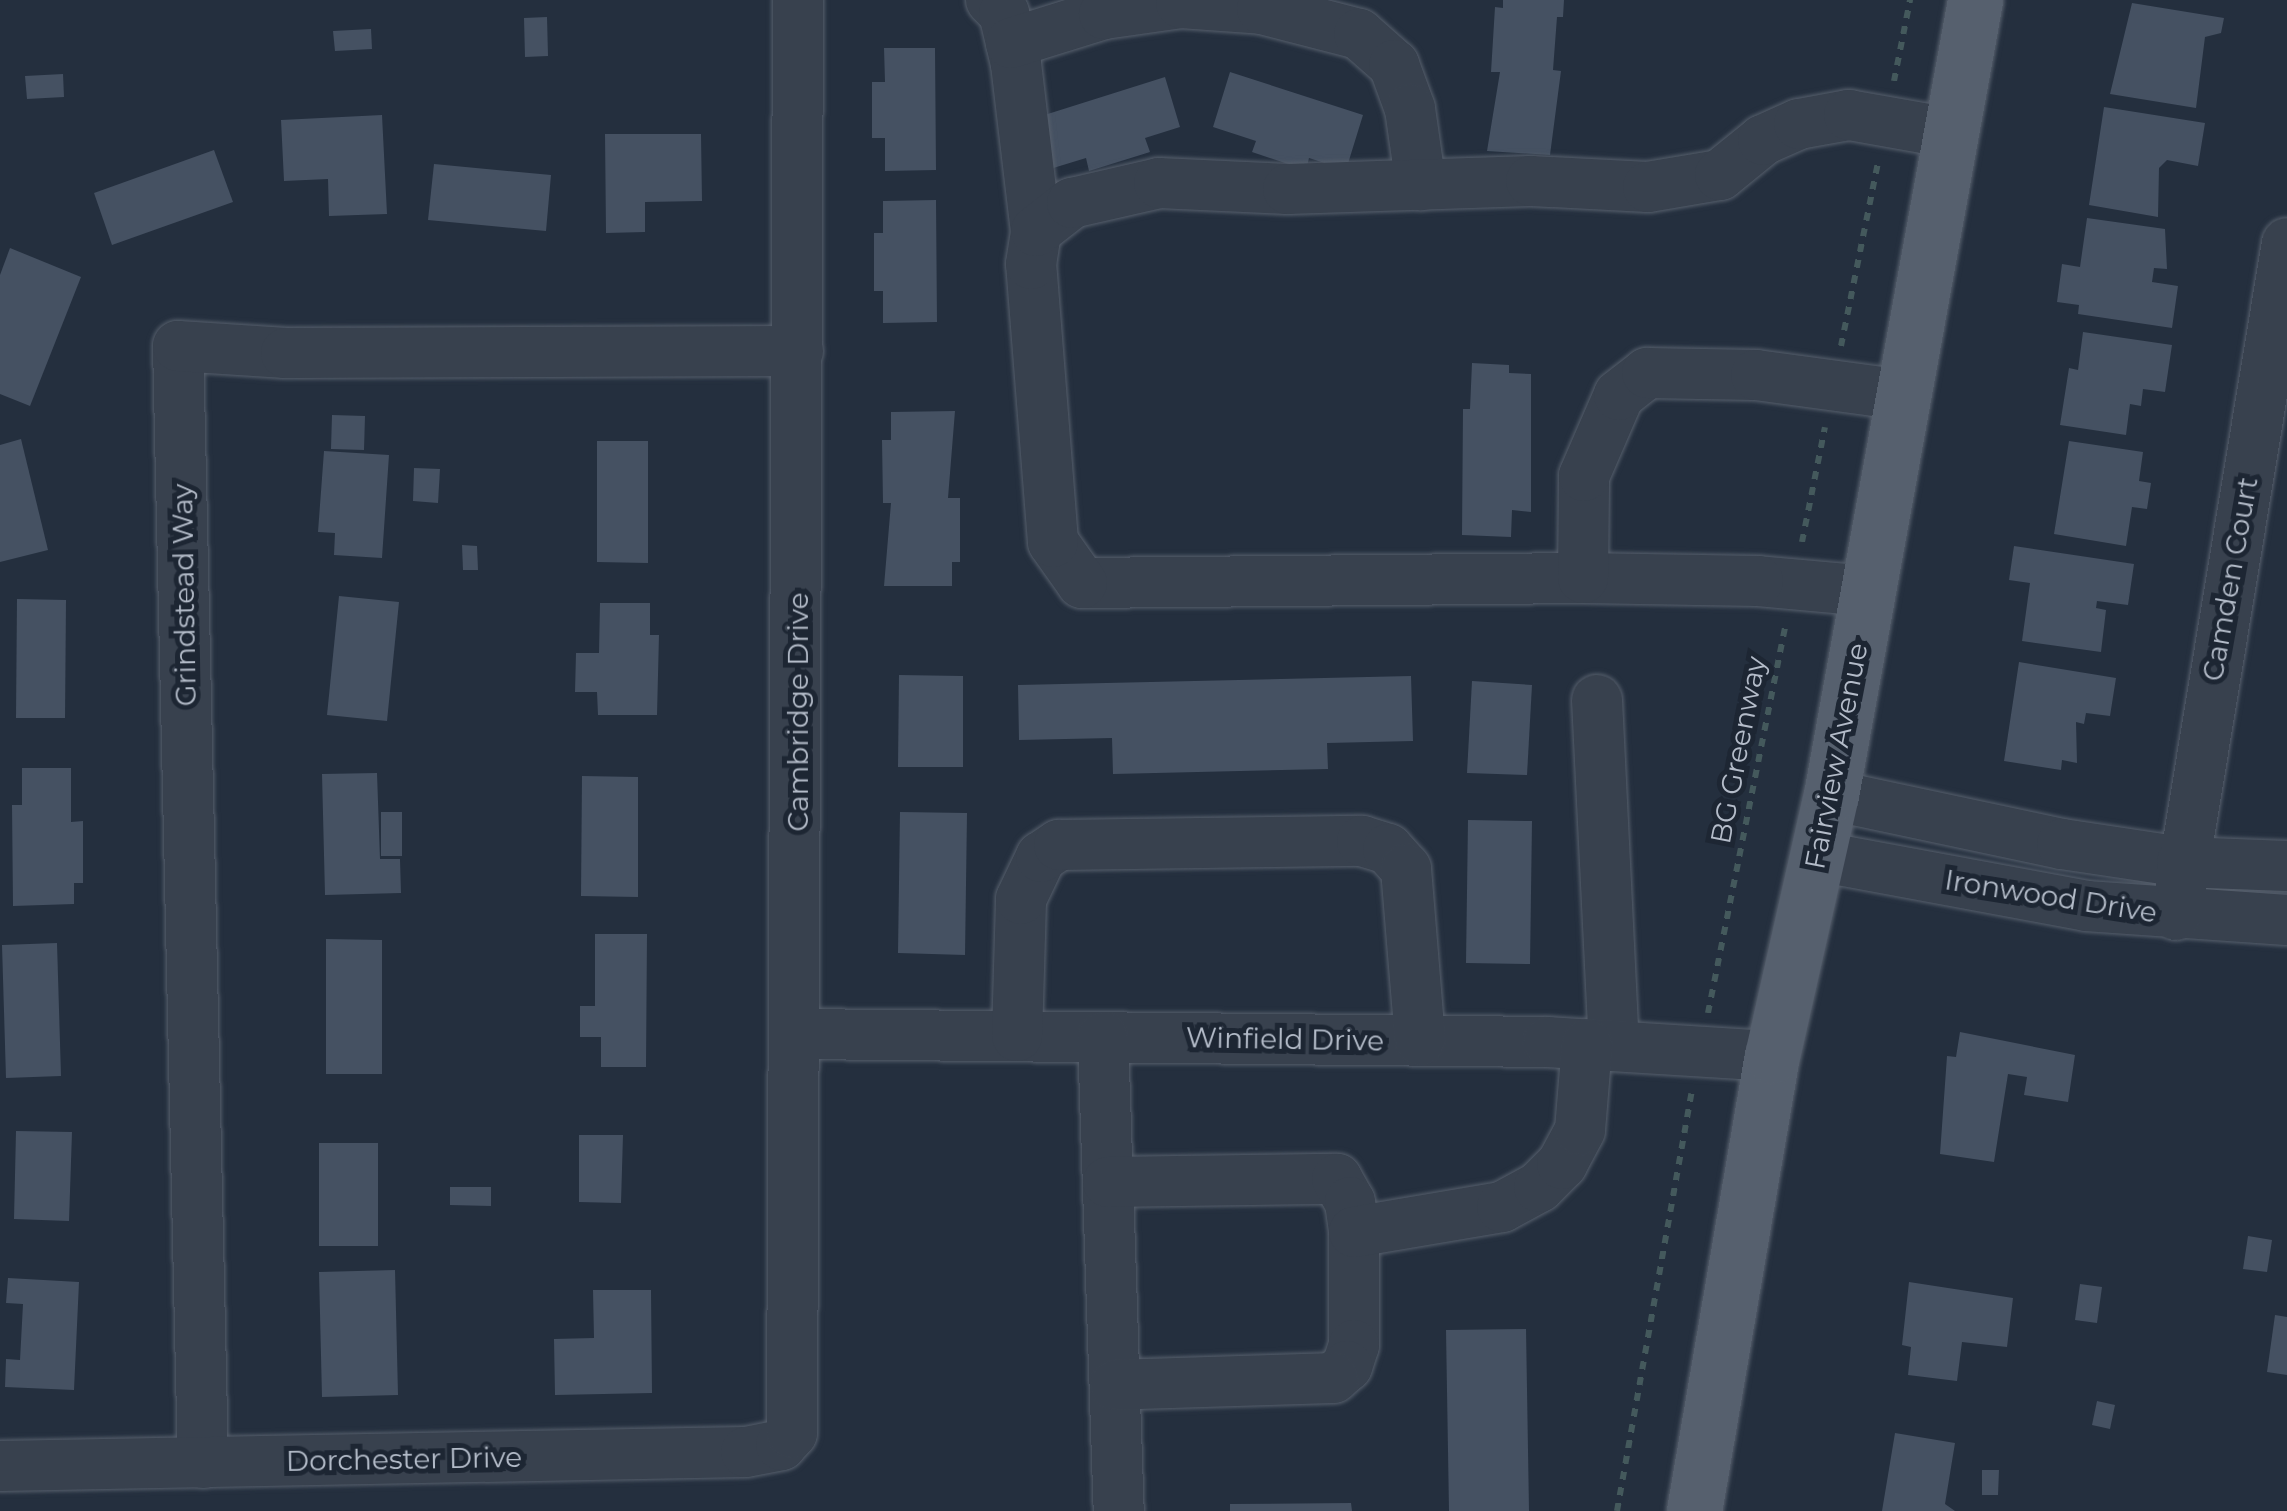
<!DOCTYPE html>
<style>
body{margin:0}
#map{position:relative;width:2287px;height:1511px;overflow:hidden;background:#242f3e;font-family:Montserrat,sans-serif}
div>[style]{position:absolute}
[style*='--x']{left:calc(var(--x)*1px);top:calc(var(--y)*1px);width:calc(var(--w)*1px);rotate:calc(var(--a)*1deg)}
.building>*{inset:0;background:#455162}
.path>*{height:6px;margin-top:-3px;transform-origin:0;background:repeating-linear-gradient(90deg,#44595c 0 8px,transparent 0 16px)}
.roads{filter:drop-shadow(0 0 2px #565f6c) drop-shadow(0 0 2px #565f6c)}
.minor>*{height:50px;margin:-25px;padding:0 25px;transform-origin:25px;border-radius:25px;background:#38414e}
.major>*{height:55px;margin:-27.5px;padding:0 27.5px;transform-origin:27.5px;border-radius:27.5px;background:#56606e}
span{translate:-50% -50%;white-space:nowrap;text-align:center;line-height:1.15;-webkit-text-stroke:10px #1d2633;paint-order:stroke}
.street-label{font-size:28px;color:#b4bcc9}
</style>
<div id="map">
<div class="building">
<i style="clip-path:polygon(1503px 0,1564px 0,1563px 17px,1557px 17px,1553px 70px,1561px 71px,1550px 155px,1487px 151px,1500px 72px,1491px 72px,1495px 7px,1503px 8px)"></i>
<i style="clip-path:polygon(2132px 3px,2224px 18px,2221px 33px,2205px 37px,2196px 108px,2110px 94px)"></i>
<i style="clip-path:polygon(547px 17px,548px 56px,525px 57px,524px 18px)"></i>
<i style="clip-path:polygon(371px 29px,372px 49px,335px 51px,333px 31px)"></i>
<i style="clip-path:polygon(884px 48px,935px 48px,936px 170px,885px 171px,885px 138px,872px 138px,872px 82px,885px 82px)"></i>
<i style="clip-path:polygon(1230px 72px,1363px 115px,1346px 170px,1309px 158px,1306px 170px,1252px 152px,1256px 141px,1213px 127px)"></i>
<i style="clip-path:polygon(63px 74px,64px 97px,27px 99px,25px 76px)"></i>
<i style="clip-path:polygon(1165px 77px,1180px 127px,1145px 138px,1150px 152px,1089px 171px,1086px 158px,1050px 169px,1035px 118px)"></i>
<i style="clip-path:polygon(2104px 107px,2205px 123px,2198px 166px,2167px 160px,2159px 168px,2158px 217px,2089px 205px)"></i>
<i style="clip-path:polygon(382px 115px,387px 214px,329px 216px,328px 179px,284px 181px,281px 120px)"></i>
<i style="clip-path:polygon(605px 134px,701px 134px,702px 201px,645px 202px,645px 232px,606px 233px)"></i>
<i style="clip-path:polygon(214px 150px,233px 202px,112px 245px,94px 193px)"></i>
<i style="clip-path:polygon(434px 164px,551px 175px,546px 231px,428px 220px)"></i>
<i style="clip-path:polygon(936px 200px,937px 322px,883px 323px,883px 291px,874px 291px,874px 233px,883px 233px,883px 201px)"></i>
<i style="clip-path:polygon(2087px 218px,2165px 229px,2167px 269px,2154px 268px,2152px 282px,2178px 286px,2172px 328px,2078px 314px,2079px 305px,2057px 302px,2062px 264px,2080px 267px)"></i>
<i style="clip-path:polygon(10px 248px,81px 277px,30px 406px,0 394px,0 275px)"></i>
<i style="clip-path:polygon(2083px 332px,2172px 345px,2165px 392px,2143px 389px,2141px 406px,2130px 404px,2126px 435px,2060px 425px,2069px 368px,2078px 370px)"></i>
<i style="clip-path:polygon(1472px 363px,1509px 365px,1509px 373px,1531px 374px,1531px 512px,1512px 510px,1511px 537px,1462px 535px,1463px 409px,1470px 409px)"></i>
<i style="clip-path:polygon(955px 411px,948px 498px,960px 498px,960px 562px,952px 562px,952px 586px,884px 586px,891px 503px,883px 503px,882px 440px,891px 440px,891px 412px)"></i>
<i style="clip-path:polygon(332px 415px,365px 416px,364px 450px,331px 449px)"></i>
<i style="clip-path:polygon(21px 439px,48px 550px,0 562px,0 445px)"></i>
<i style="clip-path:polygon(597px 441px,648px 441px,648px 563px,597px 562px)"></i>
<i style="clip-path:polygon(2069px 441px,2143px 452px,2139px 481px,2151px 483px,2147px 509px,2132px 507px,2126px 546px,2054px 534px)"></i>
<i style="clip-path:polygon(324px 451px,389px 455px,382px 558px,334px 555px,335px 533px,318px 532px)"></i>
<i style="clip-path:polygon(414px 468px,440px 469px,438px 503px,413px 501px)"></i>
<i style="clip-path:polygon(462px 545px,477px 546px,478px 570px,463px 570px)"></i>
<i style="clip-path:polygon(2014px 546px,2134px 564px,2128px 605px,2097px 601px,2096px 608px,2106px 610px,2101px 652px,2022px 641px,2030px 583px,2009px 580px)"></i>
<i style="clip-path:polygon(339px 596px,399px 602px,387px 721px,327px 715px)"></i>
<i style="clip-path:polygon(17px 599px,66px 600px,65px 718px,16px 718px)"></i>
<i style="clip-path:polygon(600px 603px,650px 603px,650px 635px,659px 635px,657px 715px,598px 715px,597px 692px,575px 692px,576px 653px,599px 653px)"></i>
<i style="clip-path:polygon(2019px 662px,2116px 678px,2110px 716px,2086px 713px,2084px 724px,2076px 722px,2077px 763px,2062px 760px,2061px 770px,2004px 761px)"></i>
<i style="clip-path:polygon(899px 675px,963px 676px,963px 767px,898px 767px)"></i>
<i style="clip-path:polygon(1411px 676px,1413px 741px,1327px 743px,1328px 769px,1113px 774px,1112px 738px,1019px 740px,1018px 685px)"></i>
<i style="clip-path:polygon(1472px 681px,1532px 685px,1527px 775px,1467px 773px)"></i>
<i style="clip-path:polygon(22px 768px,71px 768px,71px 822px,83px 821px,83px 883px,74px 883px,74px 904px,13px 906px,12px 805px,22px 805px)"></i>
<i style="clip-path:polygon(377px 773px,380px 859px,400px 859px,401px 893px,325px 895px,322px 774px)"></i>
<i style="clip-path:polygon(582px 776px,638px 777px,638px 897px,581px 896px)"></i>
<i style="clip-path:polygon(381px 812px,402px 812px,402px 856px,381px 856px)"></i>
<i style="clip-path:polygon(900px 812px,967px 813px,965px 955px,898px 953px)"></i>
<i style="clip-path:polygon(1468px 820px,1532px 821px,1530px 964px,1466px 963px)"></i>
<i style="clip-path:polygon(595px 934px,647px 934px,646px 1067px,601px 1067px,601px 1037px,580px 1037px,580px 1006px,595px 1006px)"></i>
<i style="clip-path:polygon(326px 939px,382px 940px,382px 1074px,326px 1074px)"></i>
<i style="clip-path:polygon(57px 943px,61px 1076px,6px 1078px,2px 945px)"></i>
<i style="clip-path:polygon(1960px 1032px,2075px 1055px,2068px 1102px,2024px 1095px,2027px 1077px,2008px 1074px,1994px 1162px,1940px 1154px,1947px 1056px,1956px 1057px)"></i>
<i style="clip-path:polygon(16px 1131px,72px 1132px,69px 1221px,14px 1219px)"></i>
<i style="clip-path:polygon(579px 1135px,623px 1135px,621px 1203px,579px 1202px)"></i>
<i style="clip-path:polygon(319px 1143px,378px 1143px,378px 1246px,319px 1246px)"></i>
<i style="clip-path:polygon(450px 1187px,491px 1187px,491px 1206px,450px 1205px)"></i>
<i style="clip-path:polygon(2248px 1236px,2272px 1240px,2267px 1272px,2243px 1269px)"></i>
<i style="clip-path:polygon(395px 1270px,398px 1395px,322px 1397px,319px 1272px)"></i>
<i style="clip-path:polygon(8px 1278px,79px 1282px,74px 1390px,5px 1387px,6px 1359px,20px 1360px,23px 1304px,6px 1303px)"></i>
<i style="clip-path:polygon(1909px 1282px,2013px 1298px,2007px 1347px,1962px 1342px,1957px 1381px,1908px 1375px,1911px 1347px,1902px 1345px)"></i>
<i style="clip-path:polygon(2080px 1284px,2102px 1287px,2097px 1323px,2075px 1320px)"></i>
<i style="clip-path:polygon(593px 1290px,651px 1290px,652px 1393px,555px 1395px,554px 1339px,594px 1338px)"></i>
<i style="clip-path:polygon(2275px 1315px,2287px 1317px,2287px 1375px,2267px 1372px)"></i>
<i style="clip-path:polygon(1526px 1329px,1529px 1511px,1449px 1511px,1446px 1330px)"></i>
<i style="clip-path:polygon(2097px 1401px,2115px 1405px,2110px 1429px,2092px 1425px)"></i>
<i style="clip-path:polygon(1895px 1433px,1955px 1443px,1945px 1504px,1955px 1511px,1882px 1511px)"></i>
<i style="clip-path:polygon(1982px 1470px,1999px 1470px,1998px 1495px,1982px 1495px)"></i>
<i style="clip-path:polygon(1351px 1503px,1352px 1511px,1230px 1511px,1230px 1504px)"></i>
</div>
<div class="path">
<i style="--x:1894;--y:81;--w:83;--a:-78.8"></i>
<i style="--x:1841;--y:346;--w:188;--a:-78.6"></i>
<i style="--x:1802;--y:542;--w:117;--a:-78.7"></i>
<i style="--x:1708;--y:1013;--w:398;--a:-78.7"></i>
<i style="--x:1617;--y:1511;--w:424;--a:-79.9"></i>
</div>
<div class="roads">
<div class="minor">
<i style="--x:991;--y:0;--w:18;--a:45"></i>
<i style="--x:1004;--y:13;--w:52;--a:76.8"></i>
<i style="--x:1016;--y:64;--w:168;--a:83.2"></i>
<i style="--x:1011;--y:43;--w:97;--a:-17.3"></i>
<i style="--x:1104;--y:14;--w:78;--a:-8.1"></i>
<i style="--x:1181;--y:3;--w:81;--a:4.2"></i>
<i style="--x:1262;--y:9;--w:100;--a:14.5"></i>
<i style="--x:1359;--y:34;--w:47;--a:41.5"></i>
<i style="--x:1394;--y:65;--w:47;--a:70"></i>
<i style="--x:1410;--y:109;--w:77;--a:81.8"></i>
<i style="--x:1583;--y:578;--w:501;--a:179.43"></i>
<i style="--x:1082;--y:583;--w:50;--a:-125.3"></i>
<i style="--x:1053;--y:542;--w:279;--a:-94.5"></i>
<i style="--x:1031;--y:264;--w:33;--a:-81"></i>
<i style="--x:1036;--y:231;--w:46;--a:-37.9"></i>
<i style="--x:1072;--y:203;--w:89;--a:-12.9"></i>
<i style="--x:1159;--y:183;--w:129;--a:2.7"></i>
<i style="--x:1288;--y:189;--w:243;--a:-1.9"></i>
<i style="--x:1531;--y:181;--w:117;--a:2.9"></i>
<i style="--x:1648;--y:187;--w:73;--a:-9.5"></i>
<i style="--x:1720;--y:175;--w:55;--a:-39.1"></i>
<i style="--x:1763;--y:140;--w:39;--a:-24"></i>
<i style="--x:1799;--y:124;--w:51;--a:-10.2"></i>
<i style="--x:1849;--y:115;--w:104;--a:10"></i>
<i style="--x:1868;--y:591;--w:110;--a:-174.8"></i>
<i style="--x:1758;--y:581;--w:175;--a:-179"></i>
<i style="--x:1583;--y:578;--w:102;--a:-89.4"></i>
<i style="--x:1584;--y:476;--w:88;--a:-66.6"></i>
<i style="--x:1619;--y:395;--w:36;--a:-38"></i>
<i style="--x:1647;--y:373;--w:109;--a:1.1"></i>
<i style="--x:1756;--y:375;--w:149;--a:7.7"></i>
<i style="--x:1597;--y:700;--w:346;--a:87.2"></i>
<i style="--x:1831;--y:795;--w:236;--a:12"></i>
<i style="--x:2062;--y:844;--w:121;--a:8.5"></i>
<i style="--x:2182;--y:862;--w:105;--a:2.2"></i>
<i style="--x:1817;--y:856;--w:274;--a:10.5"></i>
<i style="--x:2086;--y:906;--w:201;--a:4"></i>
<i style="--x:2176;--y:915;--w:681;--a:-80.62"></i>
<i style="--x:798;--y:1034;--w:750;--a:0.61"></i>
<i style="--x:1548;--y:1042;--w:224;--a:3.6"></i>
<i style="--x:1017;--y:1036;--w:137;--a:-88.3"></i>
<i style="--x:1021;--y:899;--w:47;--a:-64.5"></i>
<i style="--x:1041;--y:857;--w:22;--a:-34"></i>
<i style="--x:1059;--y:845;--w:303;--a:-0.8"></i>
<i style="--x:1362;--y:841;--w:27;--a:17"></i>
<i style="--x:1388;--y:849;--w:27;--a:48"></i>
<i style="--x:1406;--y:869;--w:172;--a:85.3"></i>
<i style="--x:1103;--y:1037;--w:474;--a:88.1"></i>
<i style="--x:1108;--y:1182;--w:229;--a:-0.8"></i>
<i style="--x:1337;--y:1179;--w:26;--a:61"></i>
<i style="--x:1350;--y:1202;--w:30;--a:82"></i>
<i style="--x:1354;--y:1232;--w:113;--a:90"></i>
<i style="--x:1354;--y:1345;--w:22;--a:108"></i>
<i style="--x:1347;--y:1366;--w:18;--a:139"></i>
<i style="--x:1333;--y:1378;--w:218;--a:178.2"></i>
<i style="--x:1354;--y:1232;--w:150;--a:-9.6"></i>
<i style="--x:1502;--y:1207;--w:42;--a:-28.4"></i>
<i style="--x:1539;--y:1187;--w:33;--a:-45"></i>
<i style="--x:1562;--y:1164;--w:38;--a:-62"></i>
<i style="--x:1580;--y:1130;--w:86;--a:-85.3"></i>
<i style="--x:203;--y:1463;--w:1117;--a:-91.28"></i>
<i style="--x:178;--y:346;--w:108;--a:3.7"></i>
<i style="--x:286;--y:353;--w:512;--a:-0.22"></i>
<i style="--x:0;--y:1466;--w:746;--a:-1.08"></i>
<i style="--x:746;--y:1452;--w:36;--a:-11"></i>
<i style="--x:781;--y:1445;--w:16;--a:-47"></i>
<i style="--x:792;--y:1433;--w:1433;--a:-89.76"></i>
</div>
<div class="major">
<i style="--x:1694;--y:1511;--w:462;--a:-80.3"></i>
<i style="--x:1772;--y:1056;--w:268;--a:-77.3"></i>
<i style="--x:1831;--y:795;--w:808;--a:-79.73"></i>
</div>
</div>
<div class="street-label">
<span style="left:2230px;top:579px;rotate:-80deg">Camden Court</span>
<span style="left:184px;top:595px;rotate:-91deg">Grindstead Way</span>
<span style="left:798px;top:712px;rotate:-90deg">Cambridge Drive</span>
<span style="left:1738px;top:750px;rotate:-79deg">BG Greenway</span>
<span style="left:1836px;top:756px;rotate:-79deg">Fairview Avenue</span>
<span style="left:2051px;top:896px;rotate:9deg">Ironwood Drive</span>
<span style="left:1285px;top:1039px;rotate:1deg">Winfield Drive</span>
<span style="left:404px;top:1459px;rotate:-1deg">Dorchester Drive</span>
</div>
</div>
